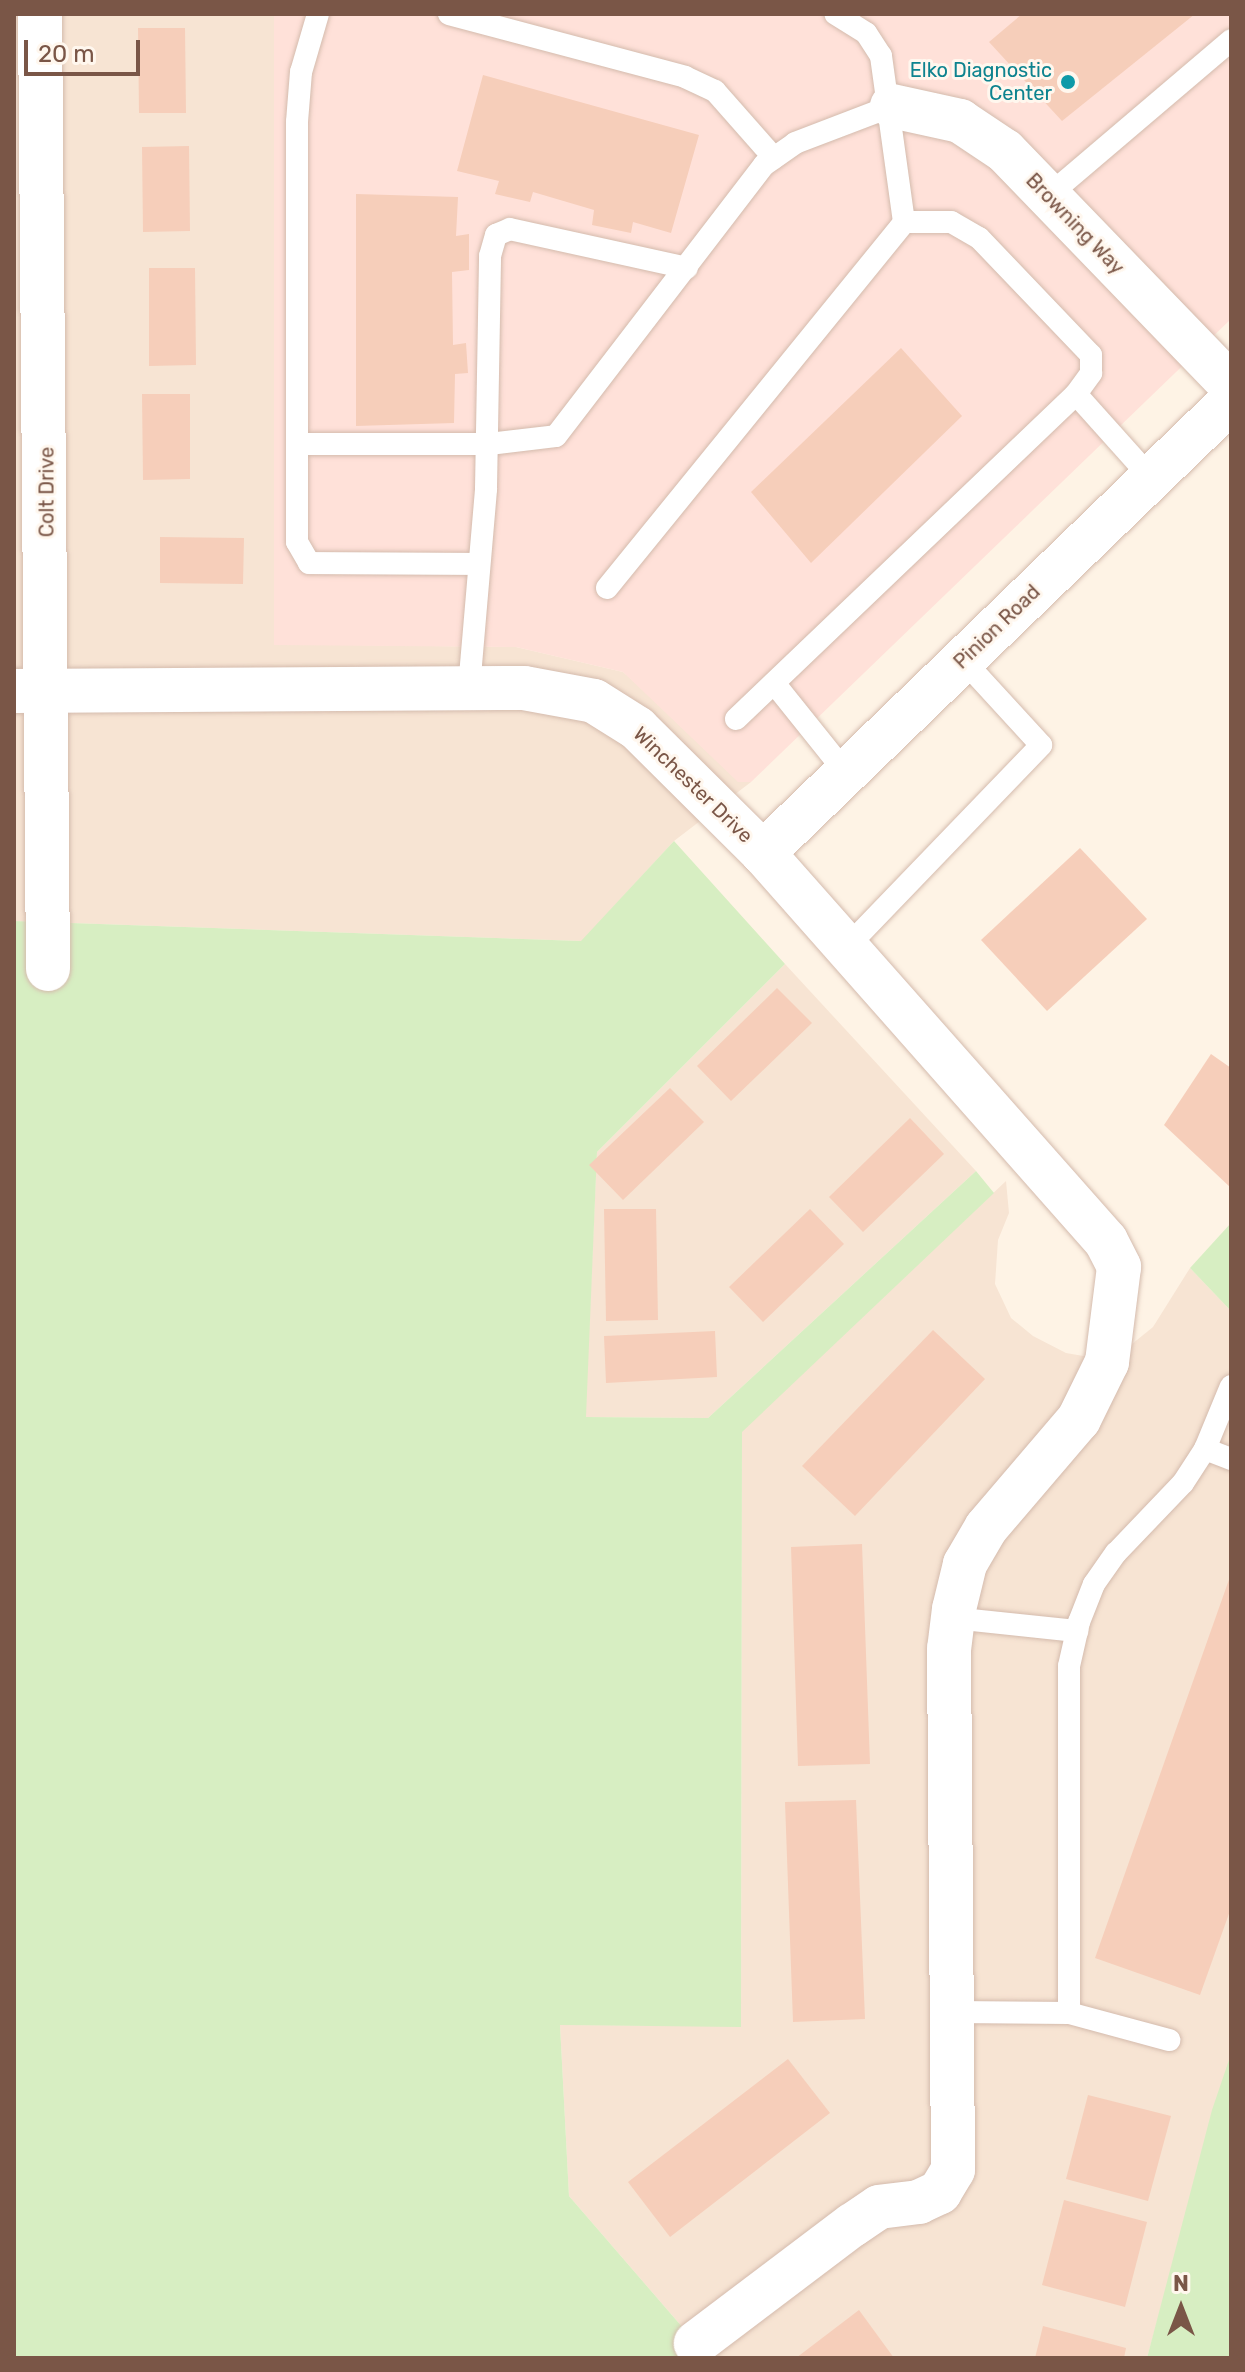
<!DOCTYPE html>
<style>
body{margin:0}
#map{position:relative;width:1245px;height:2372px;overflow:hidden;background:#fef3e5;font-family:Rubik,sans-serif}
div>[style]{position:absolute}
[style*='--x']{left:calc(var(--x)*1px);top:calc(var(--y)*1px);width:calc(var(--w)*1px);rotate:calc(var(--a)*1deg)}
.residential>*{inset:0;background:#f7e4d3}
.commercial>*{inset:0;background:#ffe1d9}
.green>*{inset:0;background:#d7eec2}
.building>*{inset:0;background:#f6ceba}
.roads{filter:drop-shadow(0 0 2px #d4bbad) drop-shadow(0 0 2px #d4bbad)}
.lane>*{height:22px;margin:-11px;padding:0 11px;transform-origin:11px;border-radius:11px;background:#fff}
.street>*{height:44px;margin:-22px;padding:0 22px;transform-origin:22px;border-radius:22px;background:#fff}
.dots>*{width:22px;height:22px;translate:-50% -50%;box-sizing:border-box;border:4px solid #fff7ee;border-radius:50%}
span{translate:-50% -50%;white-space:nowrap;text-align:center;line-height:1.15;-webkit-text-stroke:6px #fff7ee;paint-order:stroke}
.culture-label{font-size:20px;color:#0d838f}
.right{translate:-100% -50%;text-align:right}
.street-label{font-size:20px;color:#7a5647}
.frame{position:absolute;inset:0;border:16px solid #7a5647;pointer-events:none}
.north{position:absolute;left:1141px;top:2268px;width:80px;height:80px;-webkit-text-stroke:6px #fff7ee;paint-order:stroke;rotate:0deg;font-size:22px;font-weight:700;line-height:32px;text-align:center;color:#7a5647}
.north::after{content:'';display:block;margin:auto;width:28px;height:36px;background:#7a5647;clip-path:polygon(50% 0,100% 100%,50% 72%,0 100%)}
.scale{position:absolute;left:24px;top:40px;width:116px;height:36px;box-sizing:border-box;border:4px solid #7a5647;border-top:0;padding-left:10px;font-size:24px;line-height:28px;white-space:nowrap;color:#7a5647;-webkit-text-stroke:6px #fff7ee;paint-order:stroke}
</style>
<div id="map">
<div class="residential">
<i style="clip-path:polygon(14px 14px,274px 14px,274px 644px,516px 647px,623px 672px,751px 782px,674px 841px,582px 941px,14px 921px)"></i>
<i style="clip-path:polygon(785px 964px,976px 1171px,708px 1418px,585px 1417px,597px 1152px)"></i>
<i style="clip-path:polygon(1006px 1181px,1009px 1213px,998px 1240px,995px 1284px,1011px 1318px,1033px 1336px,1066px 1353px,1095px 1358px,1121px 1353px,1153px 1327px,1190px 1268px,1231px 1311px,1231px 2054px,1147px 2358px,709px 2358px,569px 2196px,560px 2025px,741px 2026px,742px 1431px)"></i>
</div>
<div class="commercial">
<i style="clip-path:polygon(274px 14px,1231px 14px,1231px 319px,751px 782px,738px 782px,623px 672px,516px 647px,274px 645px)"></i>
</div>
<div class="green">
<i style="clip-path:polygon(674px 841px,785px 964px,597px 1152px,586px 1417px,708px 1418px,976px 1171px,994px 1193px,742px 1432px,741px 2027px,560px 2025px,569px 2196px,709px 2358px,14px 2358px,14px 921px,581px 941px)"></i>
<i style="clip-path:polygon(1231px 1223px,1231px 1311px,1190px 1268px)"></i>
<i style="clip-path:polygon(1231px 2054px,1231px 2358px,1147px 2358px,1212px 2110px)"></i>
</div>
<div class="building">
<i style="clip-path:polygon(1022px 14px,1195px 14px,1062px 121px,989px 42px)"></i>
<i style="clip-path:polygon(138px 28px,185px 28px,186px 113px,139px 113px)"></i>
<i style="clip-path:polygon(483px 75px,699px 135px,671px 233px,633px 222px,631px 233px,592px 225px,594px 210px,533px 192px,530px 202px,495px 194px,499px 181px,457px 171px)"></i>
<i style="clip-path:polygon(189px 146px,190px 231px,143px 232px,142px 147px)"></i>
<i style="clip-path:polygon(356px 194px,458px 197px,456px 236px,469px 234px,469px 270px,452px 272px,453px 345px,466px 343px,468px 373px,455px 374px,454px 423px,356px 426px)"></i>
<i style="clip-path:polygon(149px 268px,195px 268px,196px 365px,149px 366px)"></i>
<i style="clip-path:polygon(901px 348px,962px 416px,811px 563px,751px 492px)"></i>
<i style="clip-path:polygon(142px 394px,190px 394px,190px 479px,143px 480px)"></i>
<i style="clip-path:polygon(160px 537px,244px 538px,243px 584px,160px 583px)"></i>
<i style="clip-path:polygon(1080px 848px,1147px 919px,1047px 1011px,981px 940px)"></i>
<i style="clip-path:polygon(777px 988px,812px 1023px,731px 1101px,697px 1066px)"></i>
<i style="clip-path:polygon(1211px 1054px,1231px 1068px,1231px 1188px,1164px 1125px)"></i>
<i style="clip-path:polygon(670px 1088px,704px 1122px,623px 1200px,589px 1165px)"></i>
<i style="clip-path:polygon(910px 1118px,944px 1154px,863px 1232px,829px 1197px)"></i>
<i style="clip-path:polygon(604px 1209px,656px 1209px,658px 1320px,606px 1321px)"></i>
<i style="clip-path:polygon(810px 1209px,844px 1244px,763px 1322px,729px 1287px)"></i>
<i style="clip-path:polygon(933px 1330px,985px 1379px,855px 1516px,802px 1466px)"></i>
<i style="clip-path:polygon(715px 1331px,717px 1377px,606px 1383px,604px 1336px)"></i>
<i style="clip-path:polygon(862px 1544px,870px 1764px,798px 1766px,791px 1547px)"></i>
<i style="clip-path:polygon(1231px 1574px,1231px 1908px,1200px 1995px,1095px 1958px)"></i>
<i style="clip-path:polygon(856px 1800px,865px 2019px,793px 2022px,785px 1802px)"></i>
<i style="clip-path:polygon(788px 2059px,830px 2113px,670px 2237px,628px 2182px)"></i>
<i style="clip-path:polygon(1088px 2095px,1171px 2116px,1148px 2201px,1066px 2179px)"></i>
<i style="clip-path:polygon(1064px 2200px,1147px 2222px,1125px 2307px,1042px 2285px)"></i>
<i style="clip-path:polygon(859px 2310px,894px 2358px,796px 2358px)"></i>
<i style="clip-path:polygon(1043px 2326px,1126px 2348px,1124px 2358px,1035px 2358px)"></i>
</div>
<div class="roads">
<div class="lane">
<i style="--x:318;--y:14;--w:60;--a:106.3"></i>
<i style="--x:301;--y:72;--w:50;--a:94.6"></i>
<i style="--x:297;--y:122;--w:420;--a:90"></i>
<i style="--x:297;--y:542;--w:24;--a:60"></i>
<i style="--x:309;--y:563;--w:168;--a:0.3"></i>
<i style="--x:449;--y:14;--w:244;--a:14.9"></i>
<i style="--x:685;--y:77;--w:33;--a:25"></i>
<i style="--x:715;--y:91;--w:89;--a:48.6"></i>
<i style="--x:1048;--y:196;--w:240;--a:-40.4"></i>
<i style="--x:1076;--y:394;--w:113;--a:48.2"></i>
<i style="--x:297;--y:444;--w:192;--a:0"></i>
<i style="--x:489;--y:444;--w:67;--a:-6.8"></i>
<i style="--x:556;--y:436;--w:342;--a:-52.5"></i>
<i style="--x:764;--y:165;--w:38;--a:-35"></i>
<i style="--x:795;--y:143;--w:104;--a:-20.9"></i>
<i style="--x:607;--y:588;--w:471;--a:-50.9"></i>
<i style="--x:904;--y:222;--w:168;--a:-97.9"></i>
<i style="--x:881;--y:56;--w:27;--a:-123"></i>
<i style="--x:866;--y:33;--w:36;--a:-148"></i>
<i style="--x:774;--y:683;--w:115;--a:51.3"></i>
<i style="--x:469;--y:688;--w:200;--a:-85.1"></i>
<i style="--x:486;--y:489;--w:233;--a:-89"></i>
<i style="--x:490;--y:256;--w:22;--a:-74"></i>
<i style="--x:496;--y:235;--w:15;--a:-23"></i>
<i style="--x:510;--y:229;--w:181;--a:12.4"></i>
<i style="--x:736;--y:719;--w:470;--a:-43.7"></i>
<i style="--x:1076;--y:394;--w:26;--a:-54"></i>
<i style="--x:1091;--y:373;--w:18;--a:-90"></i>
<i style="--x:1091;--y:355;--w:162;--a:-133.7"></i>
<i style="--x:979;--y:238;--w:32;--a:-150"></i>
<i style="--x:951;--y:222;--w:47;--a:180"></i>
<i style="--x:845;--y:949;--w:283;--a:-46.1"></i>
<i style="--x:1041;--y:745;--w:115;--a:-132.5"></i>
<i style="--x:1205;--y:1449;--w:28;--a:21"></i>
<i style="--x:953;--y:1618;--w:125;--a:6"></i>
<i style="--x:954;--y:2012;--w:115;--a:0.5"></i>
<i style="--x:1069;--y:2013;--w:104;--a:15.1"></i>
<i style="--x:1069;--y:2013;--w:347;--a:-90"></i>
<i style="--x:1069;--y:1666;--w:45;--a:-77.2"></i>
<i style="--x:1079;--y:1622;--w:41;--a:-68.5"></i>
<i style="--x:1094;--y:1584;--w:38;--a:-55"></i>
<i style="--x:1116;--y:1553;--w:97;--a:-46.3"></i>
<i style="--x:1183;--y:1483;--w:40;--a:-57.1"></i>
<i style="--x:1205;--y:1449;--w:68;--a:-67.6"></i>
</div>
<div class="street">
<i style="--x:40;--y:14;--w:955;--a:89.52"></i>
<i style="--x:892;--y:106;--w:70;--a:12.4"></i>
<i style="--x:960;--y:121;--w:54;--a:33.7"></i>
<i style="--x:1005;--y:151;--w:325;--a:46"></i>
<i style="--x:14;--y:691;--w:510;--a:-0.34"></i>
<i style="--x:524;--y:688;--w:71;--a:10.5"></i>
<i style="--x:594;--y:701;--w:51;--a:32.1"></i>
<i style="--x:637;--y:728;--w:177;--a:44.8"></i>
<i style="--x:763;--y:853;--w:518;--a:48.52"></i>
<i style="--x:1106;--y:1241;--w:29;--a:63"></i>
<i style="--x:1119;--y:1267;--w:96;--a:97.2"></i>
<i style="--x:1107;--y:1362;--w:64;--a:116.2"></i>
<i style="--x:1079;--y:1419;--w:143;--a:130.5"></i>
<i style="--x:986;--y:1528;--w:42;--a:120.3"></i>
<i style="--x:965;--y:1564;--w:46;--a:103.7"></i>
<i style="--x:954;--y:1609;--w:39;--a:97"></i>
<i style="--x:949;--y:1648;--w:522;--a:89.56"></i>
<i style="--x:953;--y:2170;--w:26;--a:121"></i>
<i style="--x:940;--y:2192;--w:23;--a:155"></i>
<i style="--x:919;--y:2202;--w:40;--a:172.9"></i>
<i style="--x:879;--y:2207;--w:32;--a:146"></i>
<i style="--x:852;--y:2225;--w:196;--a:142.9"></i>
<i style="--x:763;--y:853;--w:651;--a:-44"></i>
</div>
</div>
<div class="dots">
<i style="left:1068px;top:82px;background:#0f9aa8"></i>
</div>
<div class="culture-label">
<span class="right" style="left:1052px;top:82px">Elko Diagnostic<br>Center</span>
</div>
<div class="street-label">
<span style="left:1075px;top:224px;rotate:46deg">Browning Way</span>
<span style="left:47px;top:492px;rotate:-90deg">Colt Drive</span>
<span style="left:997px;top:627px;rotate:-44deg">Pinion Road</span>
<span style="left:693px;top:785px;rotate:44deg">Winchester Drive</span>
</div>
<div class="frame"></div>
<div class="north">N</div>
<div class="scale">20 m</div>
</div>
